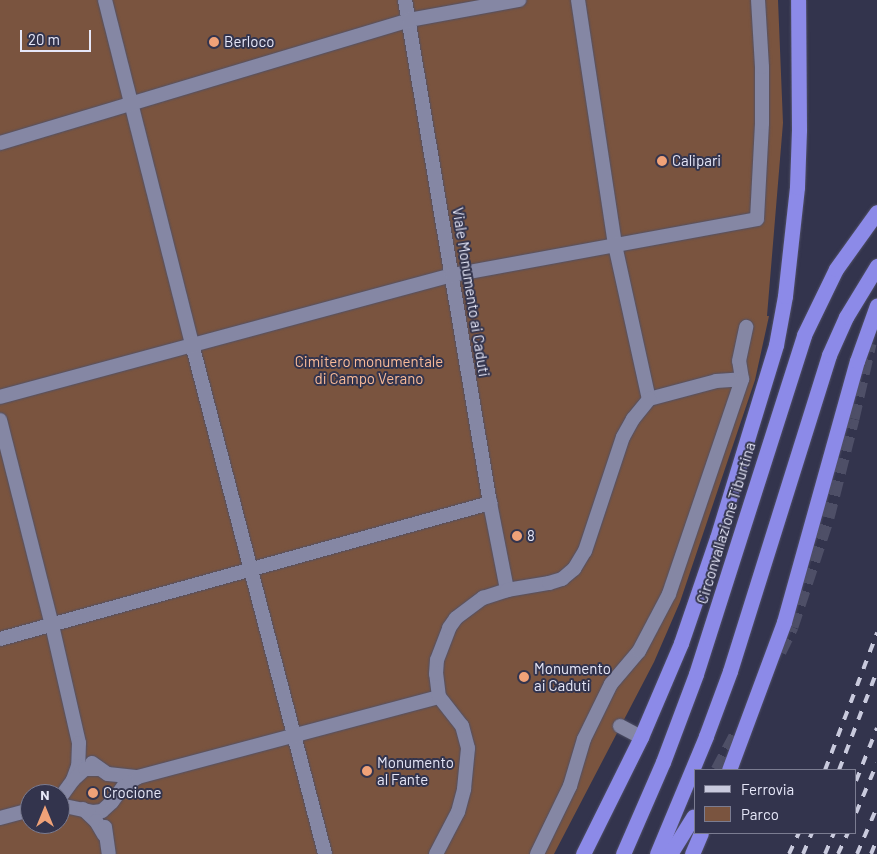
<!DOCTYPE html>
<style>
body{margin:0}
#map{position:relative;width:877px;height:854px;overflow:hidden;background:#33344d;font-family:Barlow,sans-serif}
div>[style]{position:absolute}
[style*='--x']{left:calc(var(--x)*1px);top:calc(var(--y)*1px);width:calc(var(--w)*1px);rotate:calc(var(--a)*1deg)}
.green>*{inset:0;background:#7a543f}
.highway-tunnel>*{height:15px;margin-top:-7.5px;transform-origin:0;background:repeating-linear-gradient(90deg,#4e4f67 0 15px,transparent 0 23px)}
.roads{filter:drop-shadow(0 0 1px #505066) drop-shadow(0 0 1px #505066)}
.lane>*{height:14px;margin:-7px;padding:0 7px;transform-origin:7px;border-radius:7px;background:#8587a4}
.highway>*{height:15px;margin:-7.5px;padding:0 7.5px;transform-origin:7.5px;border-radius:7.5px;background:#8c8ae8}
.rail>*{height:4px;margin-top:-2px;transform-origin:0;background:repeating-linear-gradient(90deg,#c9cadd 0 9px,transparent 0 18px)}
.dots>*{width:14px;height:14px;translate:-50% -50%;box-sizing:border-box;border:2px solid #33344d;border-radius:50%}
span{translate:-50% -50%;white-space:nowrap;text-align:center;line-height:1.15;-webkit-text-stroke:4px #33344d;paint-order:stroke}
.poi-label{font-size:15px;color:#e6e7f8}
.left{translate:0 -50%;text-align:left}
.street-label{font-size:15px;color:#e6e7f8}
.park-label{font-size:15px;color:#f9bb99}
.legend{position:absolute;left:694px;top:769px;width:162px;height:65px;box-sizing:border-box;background:#33344d;border:1px solid #7b7c91;margin:0;padding:6px 9px;list-style:none;font-size:15px;color:#e6e7f8}
.legend li{display:flex;align-items:center;gap:10px;height:25px}
.legend b{width:25px;border:1px solid #7b7c91}
.north{position:absolute;left:20px;top:784px;width:50px;height:50px;box-sizing:border-box;background:#33344d;border:1px solid #7b7c91;border-radius:50%;rotate:0deg;font-size:14px;font-weight:700;line-height:20px;text-align:center;color:#e6e7f8}
.north::after{content:'';display:block;margin:auto;width:18px;height:22px;background:#f0a278;clip-path:polygon(50% 0,100% 100%,50% 72%,0 100%)}
.scale{position:absolute;left:20px;top:30px;width:71px;height:22px;box-sizing:border-box;border:2px solid #e6e7f8;border-top:0;padding-left:6px;font-size:15px;line-height:18px;white-space:nowrap;color:#e6e7f8;-webkit-text-stroke:4px #33344d;paint-order:stroke}
</style>
<div id="map">
<div class="green">
<i style="clip-path:polygon(evenodd,0 0,778px 0,783px 123px,767px 316px,769px 316px,755px 380px,680px 602px,654px 662px,554px 854px,0 854px,0 0,30px 794px,60px 794px,60px 824px,30px 824px,30px 794px)"></i>
</div>
<div class="highway-tunnel">
<i style="--x:779;--y:651;--w:28;--a:-64"></i>
<i style="--x:791;--y:626;--w:115;--a:-71.7"></i>
<i style="--x:827;--y:517;--w:102;--a:-75.8"></i>
<i style="--x:852;--y:418;--w:77;--a:-77.2"></i>
<i style="--x:718;--y:770;--w:43;--a:-62.2"></i>
</div>
<div class="roads">
<div class="lane">
<i style="--x:105;--y:0;--w:355;--a:75.8"></i>
<i style="--x:192;--y:344;--w:527;--a:75.38"></i>
<i style="--x:405;--y:0;--w:510;--a:80.41"></i>
<i style="--x:490;--y:503;--w:89;--a:78.9"></i>
<i style="--x:578;--y:0;--w:248;--a:81.4"></i>
<i style="--x:615;--y:245;--w:158;--a:77.6"></i>
<i style="--x:649;--y:399;--w:69;--a:-15"></i>
<i style="--x:716;--y:381;--w:26;--a:-4"></i>
<i style="--x:742;--y:379;--w:18;--a:-99"></i>
<i style="--x:739;--y:361;--w:35;--a:-78"></i>
<i style="--x:0;--y:143;--w:427;--a:-16.7"></i>
<i style="--x:409;--y:20;--w:112;--a:-10.3"></i>
<i style="--x:0;--y:397;--w:468;--a:-15.1"></i>
<i style="--x:452;--y:275;--w:310;--a:-10.4"></i>
<i style="--x:757;--y:219;--w:96;--a:-87"></i>
<i style="--x:762;--y:123;--w:56;--a:-90"></i>
<i style="--x:762;--y:67;--w:67;--a:-93.4"></i>
<i style="--x:0;--y:420;--w:211;--a:75.8"></i>
<i style="--x:52;--y:625;--w:121;--a:77.1"></i>
<i style="--x:79;--y:743;--w:23;--a:92"></i>
<i style="--x:78;--y:766;--w:15;--a:110"></i>
<i style="--x:73;--y:780;--w:22;--a:126"></i>
<i style="--x:0;--y:639;--w:509;--a:-15.51"></i>
<i style="--x:620;--y:726;--w:24;--a:28"></i>
<i style="--x:92;--y:763;--w:19;--a:35"></i>
<i style="--x:108;--y:774;--w:30;--a:6"></i>
<i style="--x:73;--y:780;--w:16;--a:-43"></i>
<i style="--x:85;--y:769;--w:13;--a:0"></i>
<i style="--x:60;--y:805;--w:34;--a:12"></i>
<i style="--x:93;--y:812;--w:9;--a:-6"></i>
<i style="--x:102;--y:811;--w:13;--a:-42"></i>
<i style="--x:112;--y:802;--w:19;--a:-54"></i>
<i style="--x:123;--y:787;--w:18;--a:-34"></i>
<i style="--x:138;--y:777;--w:311;--a:-14.9"></i>
<i style="--x:83;--y:809;--w:18;--a:43"></i>
<i style="--x:96;--y:821;--w:16;--a:60"></i>
<i style="--x:0;--y:818;--w:31;--a:-15"></i>
<i style="--x:105;--y:827;--w:27;--a:82"></i>
<i style="--x:436;--y:854;--w:47;--a:-62.4"></i>
<i style="--x:458;--y:812;--w:24;--a:-75"></i>
<i style="--x:464;--y:789;--w:41;--a:-84.4"></i>
<i style="--x:468;--y:748;--w:23;--a:-105"></i>
<i style="--x:462;--y:726;--w:37;--a:-128"></i>
<i style="--x:439;--y:697;--w:23;--a:-97"></i>
<i style="--x:436;--y:674;--w:14;--a:-86"></i>
<i style="--x:437;--y:660;--w:34;--a:-69"></i>
<i style="--x:449;--y:628;--w:12;--a:-55"></i>
<i style="--x:456;--y:618;--w:34;--a:-37"></i>
<i style="--x:483;--y:598;--w:25;--a:-18"></i>
<i style="--x:507;--y:590;--w:43;--a:-9.5"></i>
<i style="--x:549;--y:583;--w:14;--a:-17"></i>
<i style="--x:562;--y:579;--w:16;--a:-40"></i>
<i style="--x:574;--y:569;--w:21;--a:-59"></i>
<i style="--x:585;--y:551;--w:120;--a:-71.6"></i>
<i style="--x:623;--y:437;--w:21;--a:-61"></i>
<i style="--x:633;--y:419;--w:26;--a:-51"></i>
<i style="--x:537;--y:854;--w:76;--a:-64.1"></i>
<i style="--x:570;--y:786;--w:49;--a:-73.4"></i>
<i style="--x:584;--y:739;--w:61;--a:-63.9"></i>
<i style="--x:611;--y:684;--w:43;--a:-49.7"></i>
<i style="--x:639;--y:651;--w:64;--a:-62.2"></i>
<i style="--x:669;--y:594;--w:227;--a:-71.2"></i>
</div>
<div class="highway">
<i style="--x:729;--y:770;--w:158;--a:-69.6"></i>
<i style="--x:784;--y:622;--w:271;--a:-74.4"></i>
<i style="--x:857;--y:361;--w:59;--a:-70.3"></i>
<i style="--x:583;--y:854;--w:131;--a:-63.6"></i>
<i style="--x:641;--y:737;--w:102;--a:-66.9"></i>
<i style="--x:681;--y:643;--w:111;--a:-71.1"></i>
<i style="--x:717;--y:538;--w:202;--a:-73"></i>
<i style="--x:776;--y:345;--w:50;--a:-79.6"></i>
<i style="--x:785;--y:296;--w:110;--a:-83.7"></i>
<i style="--x:797;--y:187;--w:57;--a:-88"></i>
<i style="--x:799;--y:130;--w:130;--a:-90.4"></i>
<i style="--x:623;--y:854;--w:100;--a:-66.5"></i>
<i style="--x:663;--y:762;--w:94;--a:-69.4"></i>
<i style="--x:696;--y:674;--w:356;--a:-72.3"></i>
<i style="--x:804;--y:335;--w:73;--a:-64.1"></i>
<i style="--x:836;--y:269;--w:70;--a:-54.3"></i>
<i style="--x:657;--y:854;--w:128;--a:-67.4"></i>
<i style="--x:706;--y:736;--w:69;--a:-69.7"></i>
<i style="--x:730;--y:671;--w:331;--a:-72.6"></i>
<i style="--x:829;--y:355;--w:42;--a:-65.9"></i>
<i style="--x:846;--y:317;--w:60;--a:-58.7"></i>
<i style="--x:670;--y:854;--w:44;--a:-58.1"></i>
<i style="--x:692;--y:854;--w:23;--a:-67"></i>
</div>
</div>
<div class="rail">
<i style="--x:825;--y:770;--w:147;--a:-69.2"></i>
<i style="--x:839;--y:770;--w:106;--a:-69"></i>
<i style="--x:856;--y:781;--w:57;--a:-68.4"></i>
<i style="--x:856;--y:813;--w:54;--a:-67.2"></i>
<i style="--x:789;--y:854;--w:23;--a:-65"></i>
<i style="--x:803;--y:854;--w:23;--a:-67"></i>
<i style="--x:825;--y:854;--w:23;--a:-67"></i>
<i style="--x:838;--y:854;--w:23;--a:-65"></i>
<i style="--x:857;--y:854;--w:51;--a:-66.9"></i>
<i style="--x:871;--y:854;--w:16;--a:-68"></i>
</div>
<div class="dots">
<i style="left:214px;top:42px;background:#f0a278"></i>
<i style="left:662px;top:161px;background:#f0a278"></i>
<i style="left:517px;top:536px;background:#f0a278"></i>
<i style="left:524px;top:677px;background:#f0a278"></i>
<i style="left:367px;top:771px;background:#f0a278"></i>
<i style="left:93px;top:793px;background:#f0a278"></i>
</div>
<div class="poi-label">
<span class="left" style="left:224px;top:42px">Berloco</span>
<span class="left" style="left:672px;top:161px">Calipari</span>
<span class="left" style="left:527px;top:536px">8</span>
<span class="left" style="left:534px;top:677px">Monumento<br>ai Caduti</span>
<span class="left" style="left:377px;top:771px">Monumento<br>al Fante</span>
<span class="left" style="left:103px;top:793px">Crocione</span>
</div>
<div class="street-label">
<span style="left:471px;top:292px;rotate:81deg">Viale Monumento ai Caduti</span>
<span style="left:726px;top:523px;rotate:-73deg">Circonvallazione Tiburtina</span>
</div>
<div class="park-label">
<span style="left:369px;top:370px">Cimitero monumentale<br>di Campo Verano</span>
</div>
<ul class="legend">
<li><b style="height:6px;background:#c9cadd"></b>Ferrovia</li>
<li><b style="height:14px;background:#7a543f"></b>Parco</li>
</ul>
<div class="north">N</div>
<div class="scale">20 m</div>
</div>
